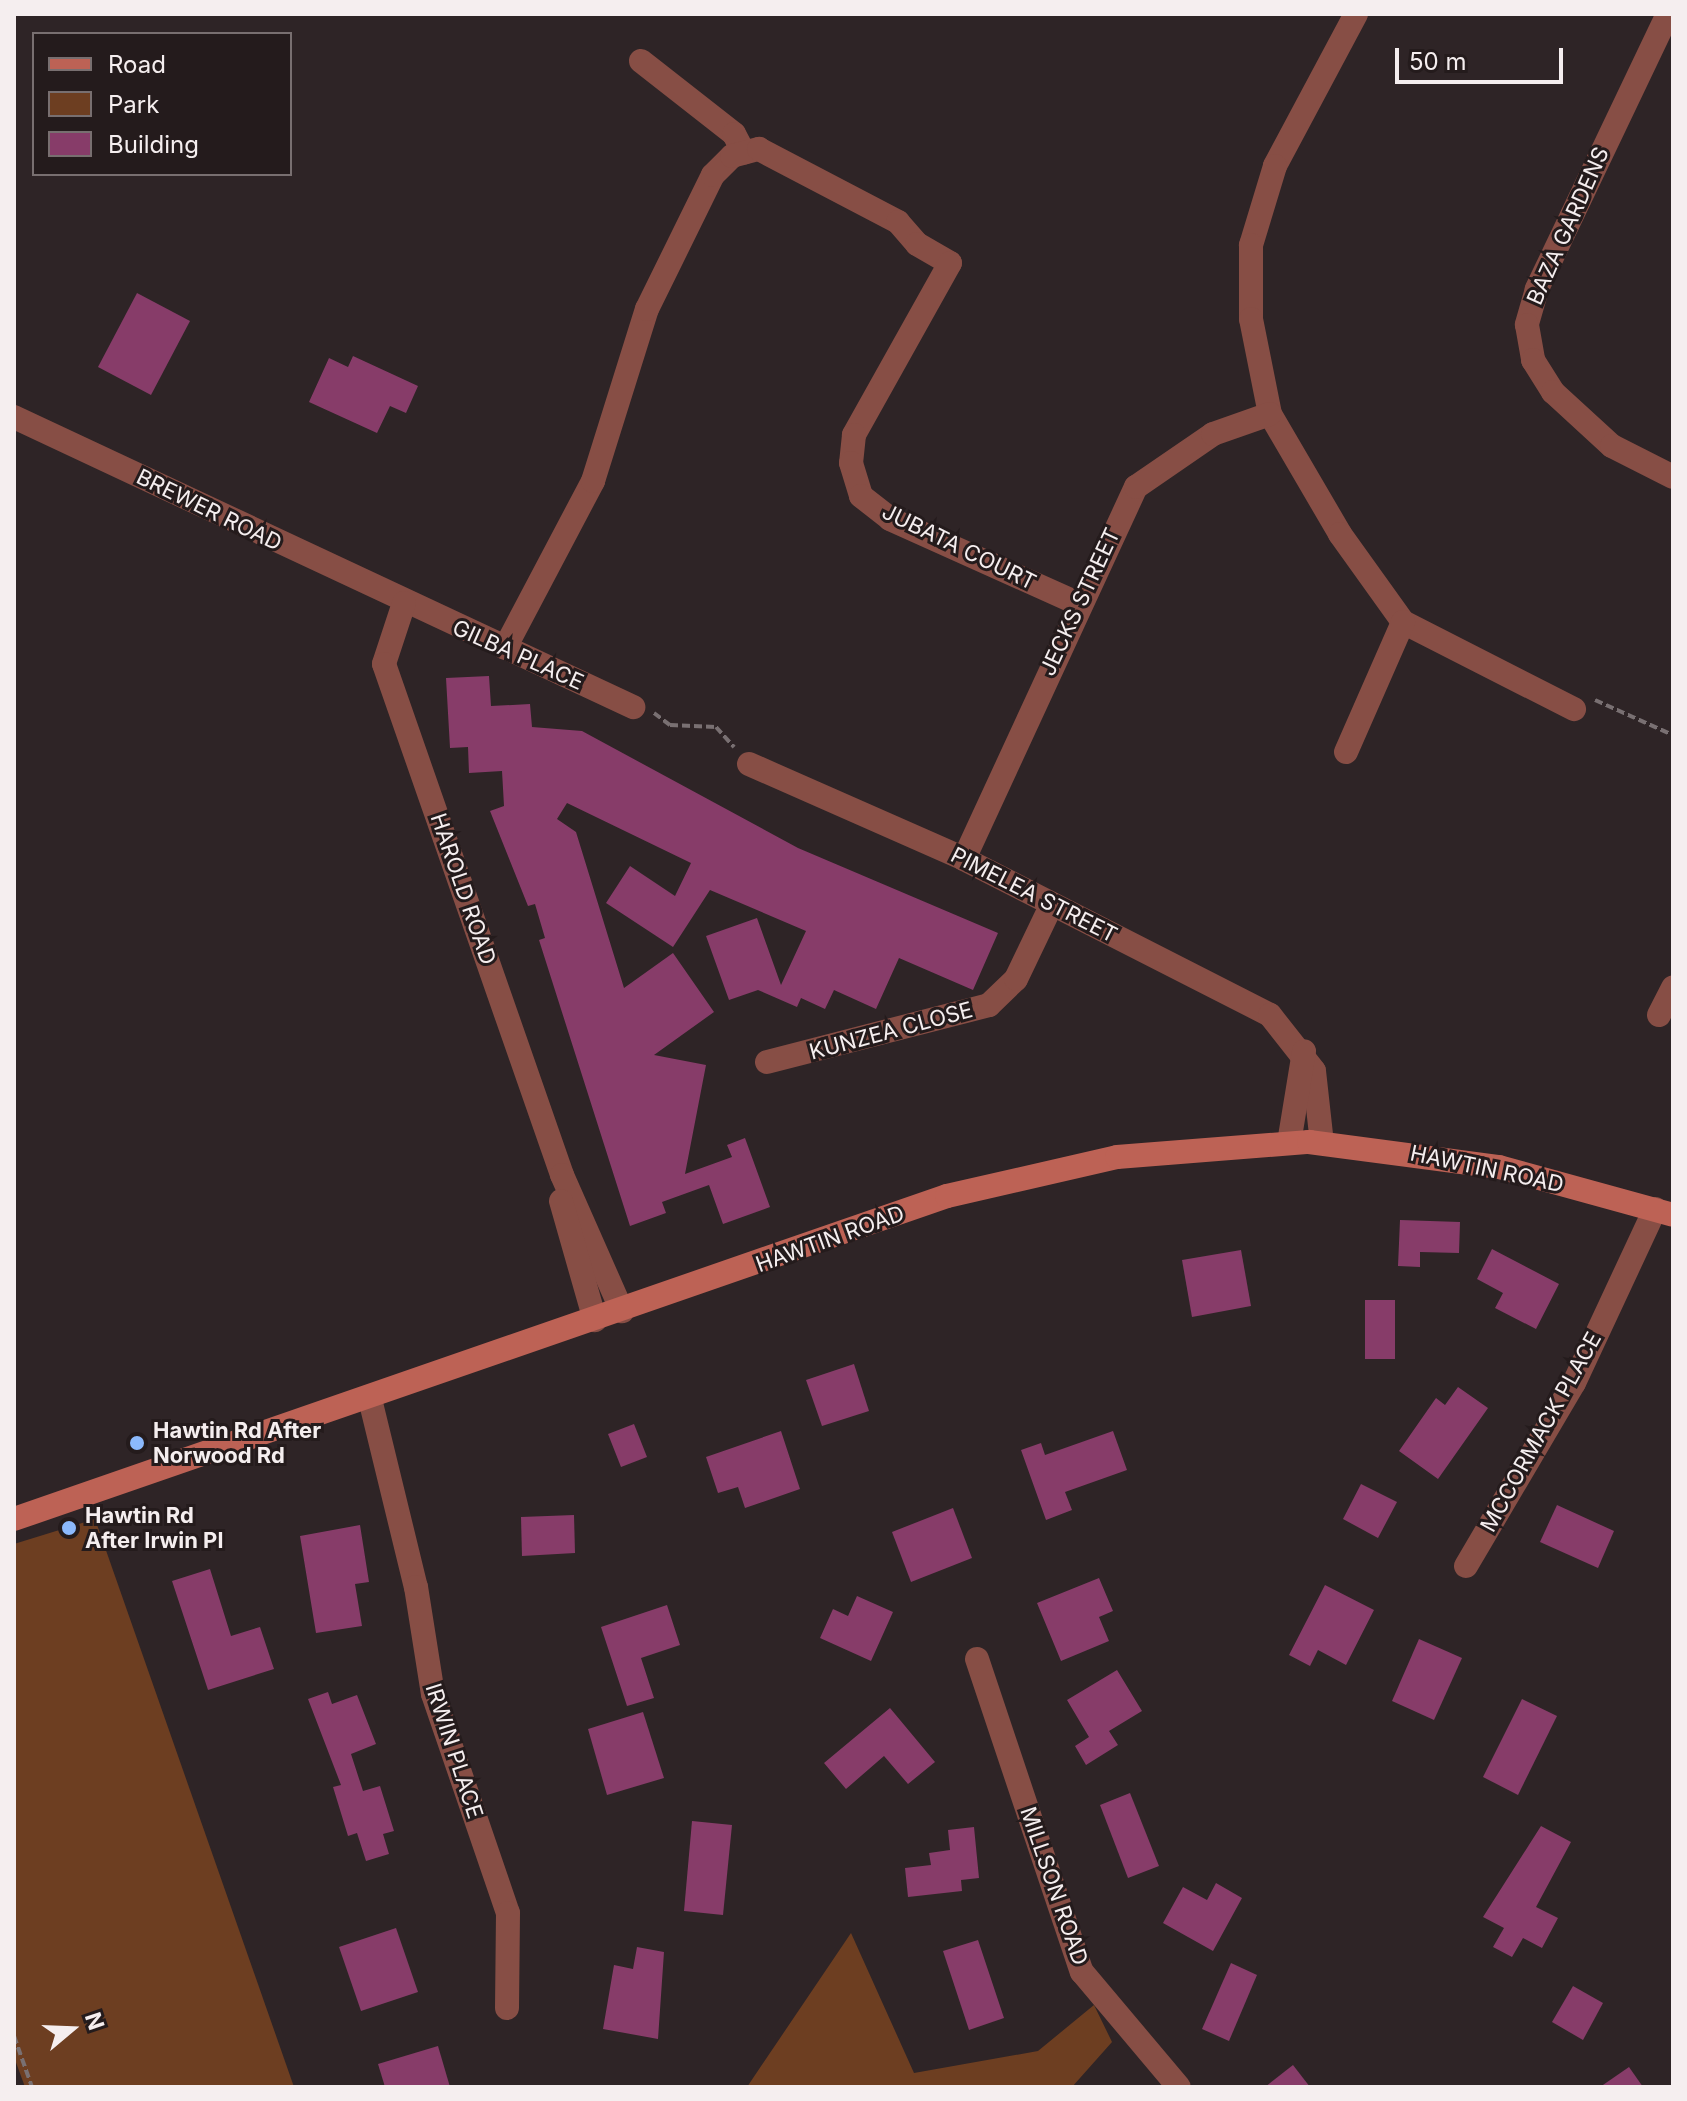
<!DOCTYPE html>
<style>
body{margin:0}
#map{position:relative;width:1687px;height:2101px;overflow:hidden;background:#2e2426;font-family:Inter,sans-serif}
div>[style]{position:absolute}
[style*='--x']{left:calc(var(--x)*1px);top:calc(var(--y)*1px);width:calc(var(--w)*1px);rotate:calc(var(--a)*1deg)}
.green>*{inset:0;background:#6d3e21}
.building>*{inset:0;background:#873c69}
.path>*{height:4px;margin-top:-2px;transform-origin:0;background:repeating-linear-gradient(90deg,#797072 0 8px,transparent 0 12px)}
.street>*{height:24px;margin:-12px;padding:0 12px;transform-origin:12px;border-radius:12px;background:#874e45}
.secondary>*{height:24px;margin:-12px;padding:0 12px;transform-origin:12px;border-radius:12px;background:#bd6255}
.dots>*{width:22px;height:22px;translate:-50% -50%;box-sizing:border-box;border:4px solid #241b1c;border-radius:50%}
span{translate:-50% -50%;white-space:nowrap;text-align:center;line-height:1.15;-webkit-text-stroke:6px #241b1c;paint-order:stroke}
.street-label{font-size:22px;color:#f5eeef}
.poi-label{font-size:22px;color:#f5eeef;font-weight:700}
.left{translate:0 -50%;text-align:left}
.frame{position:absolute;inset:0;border:16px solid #f5eeef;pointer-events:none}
.legend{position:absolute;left:32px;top:32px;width:260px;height:144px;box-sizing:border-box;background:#241b1c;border:2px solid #786f70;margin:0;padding:10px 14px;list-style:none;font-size:24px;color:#f5eeef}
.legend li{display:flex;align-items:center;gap:16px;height:40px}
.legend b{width:40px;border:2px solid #786f70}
.north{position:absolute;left:32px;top:1989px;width:80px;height:80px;-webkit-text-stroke:6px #241b1c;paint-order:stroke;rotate:71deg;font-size:22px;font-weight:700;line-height:32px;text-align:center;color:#f5eeef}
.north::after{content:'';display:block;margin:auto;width:28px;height:36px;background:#f5eeef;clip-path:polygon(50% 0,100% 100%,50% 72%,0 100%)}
.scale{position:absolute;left:1395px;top:48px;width:168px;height:36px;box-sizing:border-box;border:4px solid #f5eeef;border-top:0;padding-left:10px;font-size:24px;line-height:28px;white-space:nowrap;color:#f5eeef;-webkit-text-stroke:6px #241b1c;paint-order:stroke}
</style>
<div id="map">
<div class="green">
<i style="clip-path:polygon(95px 1519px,294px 2087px,25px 2087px,14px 2057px,14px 1544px)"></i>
<i style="clip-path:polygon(851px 1933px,914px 2073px,1038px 2051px,1094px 2005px,1112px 2042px,1072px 2087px,747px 2087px)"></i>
</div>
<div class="building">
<i style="clip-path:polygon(137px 293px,190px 321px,151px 395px,98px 367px)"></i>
<i style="clip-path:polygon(353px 356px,418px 386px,406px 413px,390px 406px,377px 433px,309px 402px,329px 358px,348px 367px)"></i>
<i style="clip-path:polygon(489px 676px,491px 706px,530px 704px,532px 727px,582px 731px,798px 848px,998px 933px,973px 990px,899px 958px,876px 1009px,834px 990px,825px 1009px,801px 998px,797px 1007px,758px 990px,729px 1000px,706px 936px,757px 918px,781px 985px,806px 931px,710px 890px,673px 947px,606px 903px,630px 866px,675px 896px,691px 863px,567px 803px,557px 819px,576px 832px,624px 988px,673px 953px,714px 1012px,654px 1055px,706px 1065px,685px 1174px,732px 1157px,727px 1145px,745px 1138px,770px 1207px,723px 1224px,709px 1185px,662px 1202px,666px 1213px,630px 1226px,539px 940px,545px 938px,535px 904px,528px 906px,490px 811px,504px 806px,502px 771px,469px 773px,468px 747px,450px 748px,446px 678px)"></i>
<i style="clip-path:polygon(1400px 1220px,1460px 1222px,1459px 1253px,1420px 1252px,1420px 1267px,1398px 1266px)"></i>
<i style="clip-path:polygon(1492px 1249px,1559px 1284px,1536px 1329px,1495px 1308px,1503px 1293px,1477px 1279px)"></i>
<i style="clip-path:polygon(1241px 1250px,1251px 1306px,1192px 1317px,1182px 1260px)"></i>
<i style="clip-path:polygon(1365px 1300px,1395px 1300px,1395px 1359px,1365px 1359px)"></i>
<i style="clip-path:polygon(854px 1364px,869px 1411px,822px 1426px,806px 1380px)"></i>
<i style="clip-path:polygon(1458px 1387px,1488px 1408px,1438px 1479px,1399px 1451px,1436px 1398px,1445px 1405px)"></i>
<i style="clip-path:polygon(634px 1424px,647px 1457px,621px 1467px,608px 1434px)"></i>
<i style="clip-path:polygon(781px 1431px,800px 1489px,745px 1508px,738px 1487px,718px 1493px,706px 1457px)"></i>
<i style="clip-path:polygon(1113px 1431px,1127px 1470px,1065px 1492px,1072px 1510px,1046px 1520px,1021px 1450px,1041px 1443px,1045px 1455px)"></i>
<i style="clip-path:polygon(1361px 1484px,1397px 1502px,1378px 1538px,1343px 1519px)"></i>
<i style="clip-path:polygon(1557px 1505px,1614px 1531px,1598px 1568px,1540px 1542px)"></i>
<i style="clip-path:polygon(953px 1508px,972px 1558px,911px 1582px,892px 1532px)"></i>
<i style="clip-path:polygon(574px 1515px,575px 1553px,522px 1556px,521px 1517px)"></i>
<i style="clip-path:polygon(360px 1525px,369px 1582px,355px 1584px,362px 1626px,316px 1633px,300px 1536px)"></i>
<i style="clip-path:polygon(210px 1569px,231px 1636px,260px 1627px,274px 1669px,208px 1690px,172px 1581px)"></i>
<i style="clip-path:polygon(1099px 1578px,1113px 1611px,1099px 1617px,1109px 1641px,1061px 1661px,1037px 1603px)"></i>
<i style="clip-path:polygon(1325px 1585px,1374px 1610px,1346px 1665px,1318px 1650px,1310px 1666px,1289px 1655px)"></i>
<i style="clip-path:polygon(857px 1596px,893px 1612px,871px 1661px,820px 1638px,833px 1609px,848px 1616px)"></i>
<i style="clip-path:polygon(667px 1605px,680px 1645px,641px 1658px,654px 1698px,627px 1706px,601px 1627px)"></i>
<i style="clip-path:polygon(1419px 1639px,1462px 1658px,1434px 1720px,1392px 1701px)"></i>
<i style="clip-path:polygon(1117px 1670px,1142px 1711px,1109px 1731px,1118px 1745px,1086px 1765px,1075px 1746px,1089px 1737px,1067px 1700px)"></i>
<i style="clip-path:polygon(328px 1692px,332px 1704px,357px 1695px,376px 1744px,351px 1754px,363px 1791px,380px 1786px,394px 1831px,383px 1834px,389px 1854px,366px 1861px,357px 1833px,348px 1836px,333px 1787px,341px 1785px,308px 1699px)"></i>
<i style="clip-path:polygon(1522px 1699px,1557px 1716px,1518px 1795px,1483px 1777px)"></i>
<i style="clip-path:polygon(890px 1708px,935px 1762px,908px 1784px,884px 1756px,846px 1789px,824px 1763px)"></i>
<i style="clip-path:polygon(643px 1712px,664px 1778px,607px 1795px,588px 1729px)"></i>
<i style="clip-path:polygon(1130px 1793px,1159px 1866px,1128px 1878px,1100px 1805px)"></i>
<i style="clip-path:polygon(692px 1821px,732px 1825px,723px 1915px,684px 1911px)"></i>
<i style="clip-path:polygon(1541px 1826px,1571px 1842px,1536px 1907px,1558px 1918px,1542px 1948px,1523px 1938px,1512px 1957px,1493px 1947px,1504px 1928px,1483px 1917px)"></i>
<i style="clip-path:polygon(974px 1827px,979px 1878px,961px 1880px,962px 1891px,908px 1897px,905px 1868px,931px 1865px,929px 1853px,950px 1850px,948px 1830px)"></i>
<i style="clip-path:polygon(1216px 1883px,1242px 1898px,1213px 1951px,1163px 1923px,1183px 1887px,1207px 1900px)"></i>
<i style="clip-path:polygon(396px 1928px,418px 1992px,361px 2011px,339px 1947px)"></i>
<i style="clip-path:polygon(978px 1940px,1004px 2018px,969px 2030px,943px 1951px)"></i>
<i style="clip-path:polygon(637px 1947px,664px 1952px,658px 2039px,603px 2029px,614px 1965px,633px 1969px)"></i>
<i style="clip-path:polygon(1231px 1963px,1257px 1975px,1229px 2041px,1202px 2029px)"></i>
<i style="clip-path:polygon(1573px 1986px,1603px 2003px,1583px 2040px,1552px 2022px)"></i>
<i style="clip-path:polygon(438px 2046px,450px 2087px,385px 2087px,378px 2064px)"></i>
<i style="clip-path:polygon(1293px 2065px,1310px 2087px,1265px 2087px)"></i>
<i style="clip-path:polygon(1629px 2067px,1643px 2087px,1600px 2087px)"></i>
</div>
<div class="path">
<i style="--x:1595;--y:700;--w:85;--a:24.2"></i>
<i style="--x:654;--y:713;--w:20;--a:37"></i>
<i style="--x:670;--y:725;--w:46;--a:2.5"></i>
<i style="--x:716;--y:727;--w:27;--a:48"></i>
<i style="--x:14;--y:2036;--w:54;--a:70.6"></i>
</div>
<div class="street">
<i style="--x:1356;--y:14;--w:172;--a:118.1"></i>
<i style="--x:1275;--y:166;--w:83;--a:106.9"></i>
<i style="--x:1251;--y:245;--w:74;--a:90"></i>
<i style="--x:1251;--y:319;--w:97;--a:78.7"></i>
<i style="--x:1270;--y:414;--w:139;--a:59.7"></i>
<i style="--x:1340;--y:534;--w:108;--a:54.4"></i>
<i style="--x:1403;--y:622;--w:192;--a:27"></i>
<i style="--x:1668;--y:14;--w:305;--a:115.5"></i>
<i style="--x:1537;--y:289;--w:37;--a:106"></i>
<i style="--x:1527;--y:325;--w:36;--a:80"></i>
<i style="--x:1533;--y:360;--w:38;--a:58"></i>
<i style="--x:1553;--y:392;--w:80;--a:42.5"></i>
<i style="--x:1612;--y:446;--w:68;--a:26.9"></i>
<i style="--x:641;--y:61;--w:118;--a:38.1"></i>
<i style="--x:734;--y:134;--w:21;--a:62"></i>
<i style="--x:14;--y:417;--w:684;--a:25.1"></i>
<i style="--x:404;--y:603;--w:64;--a:108.2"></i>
<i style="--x:384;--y:664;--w:541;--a:70.79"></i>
<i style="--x:562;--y:1175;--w:149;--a:66.2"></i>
<i style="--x:505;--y:648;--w:189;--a:-62.2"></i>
<i style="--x:593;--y:481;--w:180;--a:-72.6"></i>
<i style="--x:647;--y:309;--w:149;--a:-63.8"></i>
<i style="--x:713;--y:175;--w:27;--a:-45"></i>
<i style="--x:732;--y:156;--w:28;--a:-15"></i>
<i style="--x:759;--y:149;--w:157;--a:27.7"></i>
<i style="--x:898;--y:222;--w:29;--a:49"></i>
<i style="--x:917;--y:244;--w:38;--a:30"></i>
<i style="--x:950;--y:263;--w:197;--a:119.2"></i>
<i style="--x:854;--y:435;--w:28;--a:96"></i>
<i style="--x:851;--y:463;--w:34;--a:73"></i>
<i style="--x:861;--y:496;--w:37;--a:38"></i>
<i style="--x:890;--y:519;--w:205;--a:24.2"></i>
<i style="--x:1346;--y:752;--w:142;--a:-66.3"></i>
<i style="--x:749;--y:764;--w:235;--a:23.8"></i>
<i style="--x:964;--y:859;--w:343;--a:27"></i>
<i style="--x:1270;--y:1015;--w:71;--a:51.8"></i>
<i style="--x:1314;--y:1071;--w:72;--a:83.7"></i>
<i style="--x:964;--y:859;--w:410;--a:-65.2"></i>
<i style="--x:1136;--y:487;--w:93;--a:-34.5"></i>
<i style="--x:1213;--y:434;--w:60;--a:-19.3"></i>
<i style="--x:1659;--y:1015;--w:31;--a:-63"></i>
<i style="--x:767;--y:1062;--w:229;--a:-14.4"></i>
<i style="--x:989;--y:1005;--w:37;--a:-44"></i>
<i style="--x:1016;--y:979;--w:83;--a:-64.4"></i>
<i style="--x:1289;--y:1143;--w:93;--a:-80.7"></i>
<i style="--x:561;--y:1201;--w:124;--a:74.1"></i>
<i style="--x:370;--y:1399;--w:194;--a:76.3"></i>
<i style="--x:416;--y:1587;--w:108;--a:81"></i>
<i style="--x:433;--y:1694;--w:231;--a:71.1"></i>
<i style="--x:508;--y:1913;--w:95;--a:90.6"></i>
<i style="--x:1466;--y:1566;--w:212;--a:-59.5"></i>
<i style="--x:1574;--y:1383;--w:192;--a:-65"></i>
<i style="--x:977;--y:1659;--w:330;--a:71.5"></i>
<i style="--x:1082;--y:1972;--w:150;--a:49.9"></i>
</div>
<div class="secondary">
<i style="--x:14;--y:1519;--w:987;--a:-19.1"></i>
<i style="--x:947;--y:1196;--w:174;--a:-12.9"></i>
<i style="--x:1117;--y:1157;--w:193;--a:-4.5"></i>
<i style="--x:1309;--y:1142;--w:192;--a:7.5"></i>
<i style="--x:1499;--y:1167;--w:180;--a:15.4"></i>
</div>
<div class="dots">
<i style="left:137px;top:1443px;background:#8cb9fc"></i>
<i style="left:69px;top:1528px;background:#8cb9fc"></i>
</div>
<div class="street-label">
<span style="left:1568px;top:226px;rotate:-66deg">BAZA GARDENS</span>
<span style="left:209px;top:510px;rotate:26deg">BREWER ROAD</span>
<span style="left:959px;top:547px;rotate:26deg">JUBATA COURT</span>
<span style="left:1080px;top:602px;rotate:-65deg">JECKS STREET</span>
<span style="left:518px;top:655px;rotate:24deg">GILBA PLACE</span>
<span style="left:463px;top:889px;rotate:71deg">HAROLD ROAD</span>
<span style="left:1034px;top:895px;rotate:27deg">PIMELEA STREET</span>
<span style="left:891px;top:1031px;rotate:-15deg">KUNZEA CLOSE</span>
<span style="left:1487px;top:1169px;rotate:12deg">HAWTIN ROAD</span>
<span style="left:830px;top:1239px;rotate:-20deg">HAWTIN ROAD</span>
<span style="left:1541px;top:1432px;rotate:-61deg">MCCORMACK PLACE</span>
<span style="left:454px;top:1751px;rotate:72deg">IRWIN PLACE</span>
<span style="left:1054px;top:1886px;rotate:71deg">MILLSON ROAD</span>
</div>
<div class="poi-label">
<span class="left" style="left:153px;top:1443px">Hawtin Rd After<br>Norwood Rd</span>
<span class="left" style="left:85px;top:1528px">Hawtin Rd<br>After Irwin Pl</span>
</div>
<div class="frame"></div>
<ul class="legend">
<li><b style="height:10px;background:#bd6255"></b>Road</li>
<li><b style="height:22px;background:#6d3e21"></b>Park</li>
<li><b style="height:22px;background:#873c69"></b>Building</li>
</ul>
<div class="north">N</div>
<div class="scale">50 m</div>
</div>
